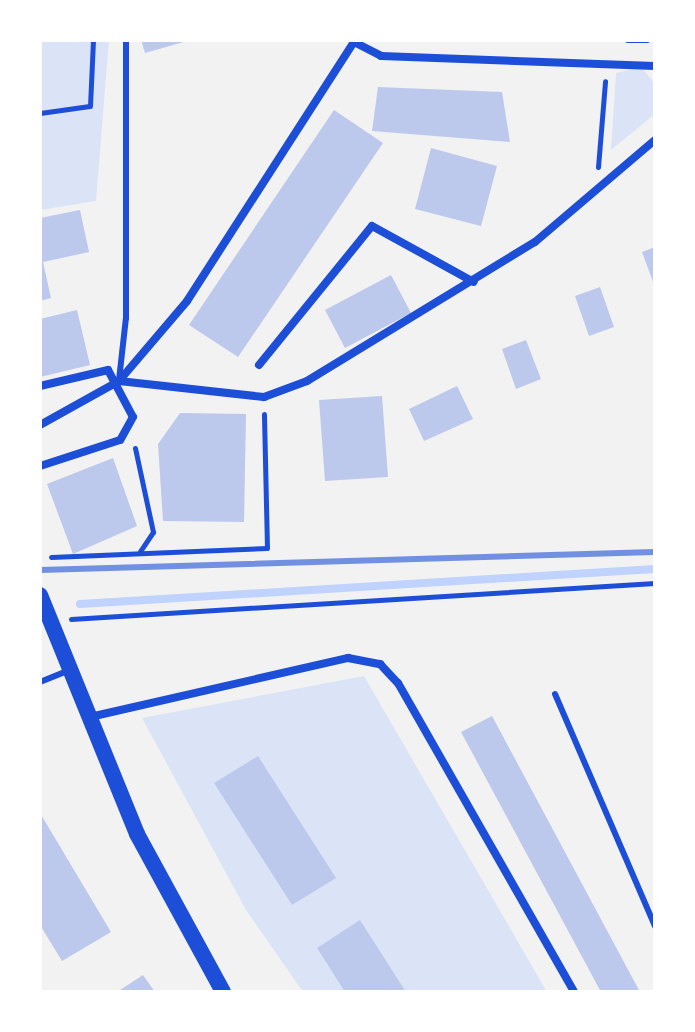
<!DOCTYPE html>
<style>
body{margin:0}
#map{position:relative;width:695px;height:1032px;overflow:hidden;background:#f2f2f2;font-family:"PT Sans",sans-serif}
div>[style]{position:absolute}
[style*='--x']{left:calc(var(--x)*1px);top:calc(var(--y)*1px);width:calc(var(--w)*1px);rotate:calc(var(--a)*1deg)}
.green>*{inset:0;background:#dbe4f7}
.stream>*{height:8px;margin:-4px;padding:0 4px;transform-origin:4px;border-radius:4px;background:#bfd3fe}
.building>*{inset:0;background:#bdc9ec}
.path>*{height:5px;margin:-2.5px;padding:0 2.5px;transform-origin:2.5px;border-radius:2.5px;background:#1d4ed8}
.service>*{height:6px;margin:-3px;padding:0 3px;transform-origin:3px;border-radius:3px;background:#1d4ed8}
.minor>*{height:8px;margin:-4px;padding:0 4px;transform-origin:4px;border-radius:4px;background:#1d4ed8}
.secondary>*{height:16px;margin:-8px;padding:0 8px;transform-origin:8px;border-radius:8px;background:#1d4ed8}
.rail>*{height:6px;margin:-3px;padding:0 3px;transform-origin:3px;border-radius:3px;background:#7290e2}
span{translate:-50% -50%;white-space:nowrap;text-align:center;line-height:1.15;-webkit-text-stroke:8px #fff;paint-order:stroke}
.frame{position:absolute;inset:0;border:42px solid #fff;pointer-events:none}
</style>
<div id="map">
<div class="green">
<i style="clip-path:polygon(40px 40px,109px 40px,96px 201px,40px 210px)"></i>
<i style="clip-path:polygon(641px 67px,655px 84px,655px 114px,611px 150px,616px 73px)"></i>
<i style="clip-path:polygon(364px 676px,547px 992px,303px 992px,246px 910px,142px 718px)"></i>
</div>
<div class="stream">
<i style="--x:80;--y:604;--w:576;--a:-3.48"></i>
</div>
<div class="building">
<i style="clip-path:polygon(141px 40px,186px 40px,187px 41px,145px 53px)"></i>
<i style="clip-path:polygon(378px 87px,502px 92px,510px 142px,372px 131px)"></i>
<i style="clip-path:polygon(334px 110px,383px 143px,238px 357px,189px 325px)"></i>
<i style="clip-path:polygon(431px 148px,497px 166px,481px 226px,415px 209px)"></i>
<i style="clip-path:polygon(80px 210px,89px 252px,43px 262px,51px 298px,40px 301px,40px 218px)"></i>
<i style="clip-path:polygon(655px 247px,655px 287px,642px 252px)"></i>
<i style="clip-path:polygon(391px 275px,411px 313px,345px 348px,325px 310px)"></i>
<i style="clip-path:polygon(600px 287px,614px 327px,589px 336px,575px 296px)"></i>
<i style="clip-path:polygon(77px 310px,90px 365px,40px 377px,40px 319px)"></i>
<i style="clip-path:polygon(526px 340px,541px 379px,516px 389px,502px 349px)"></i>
<i style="clip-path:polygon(457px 386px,473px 419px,424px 441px,409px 409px)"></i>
<i style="clip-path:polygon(382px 396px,388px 477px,325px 481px,319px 400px)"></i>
<i style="clip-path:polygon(180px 413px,246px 414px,244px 522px,163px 521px,158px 444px)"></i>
<i style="clip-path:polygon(113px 458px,137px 526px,73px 554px,47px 484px)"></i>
<i style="clip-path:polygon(492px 716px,640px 992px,601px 992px,461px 732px)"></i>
<i style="clip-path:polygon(258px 756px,336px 878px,292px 905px,214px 783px)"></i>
<i style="clip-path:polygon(40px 813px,111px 932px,62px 961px,40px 925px)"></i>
<i style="clip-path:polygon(360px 920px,406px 992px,345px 992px,317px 948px)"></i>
<i style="clip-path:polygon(143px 975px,155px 992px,117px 992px)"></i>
</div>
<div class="path">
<i style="--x:627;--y:40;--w:20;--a:0"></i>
<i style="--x:40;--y:113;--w:50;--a:-8"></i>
<i style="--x:90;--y:106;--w:66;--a:-87.4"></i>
<i style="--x:598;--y:167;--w:86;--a:-85.3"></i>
<i style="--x:135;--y:448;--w:86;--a:77.9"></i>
<i style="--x:153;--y:532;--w:23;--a:124"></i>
<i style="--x:51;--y:557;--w:216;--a:-2.4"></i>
<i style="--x:267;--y:548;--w:134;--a:-91.3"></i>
<i style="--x:71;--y:619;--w:585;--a:-3.53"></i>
</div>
<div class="service">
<i style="--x:119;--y:380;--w:62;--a:-83.6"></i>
<i style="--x:126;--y:318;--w:278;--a:-90"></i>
<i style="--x:40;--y:682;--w:29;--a:-22"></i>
<i style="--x:555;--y:694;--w:253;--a:66.7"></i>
</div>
<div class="minor">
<i style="--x:354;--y:42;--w:30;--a:27"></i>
<i style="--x:381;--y:56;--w:274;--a:2.1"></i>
<i style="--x:259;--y:365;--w:179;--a:-50.9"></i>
<i style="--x:372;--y:226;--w:116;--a:28.8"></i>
<i style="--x:119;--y:381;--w:146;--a:6.3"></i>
<i style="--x:264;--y:397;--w:46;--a:-20.4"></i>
<i style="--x:307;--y:381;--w:267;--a:-31.4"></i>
<i style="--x:535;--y:242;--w:157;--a:-40.4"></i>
<i style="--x:40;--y:386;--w:70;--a:-13.2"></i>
<i style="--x:108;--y:370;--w:53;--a:62"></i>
<i style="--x:133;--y:417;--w:26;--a:119"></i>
<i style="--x:120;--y:440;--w:84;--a:162"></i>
<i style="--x:40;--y:425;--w:90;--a:-29.1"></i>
<i style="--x:119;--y:381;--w:105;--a:-49.6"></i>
<i style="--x:187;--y:301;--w:310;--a:-57.2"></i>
<i style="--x:90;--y:717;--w:265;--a:-12.9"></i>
<i style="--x:348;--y:658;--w:33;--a:11"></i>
<i style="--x:380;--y:664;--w:26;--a:47"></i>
<i style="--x:398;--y:683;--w:356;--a:60.3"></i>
</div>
<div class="secondary">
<i style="--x:40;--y:595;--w:258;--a:67.9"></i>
<i style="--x:137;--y:834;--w:180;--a:61.4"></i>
</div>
<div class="rail">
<i style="--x:40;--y:570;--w:615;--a:-1.68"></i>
</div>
<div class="frame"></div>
</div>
